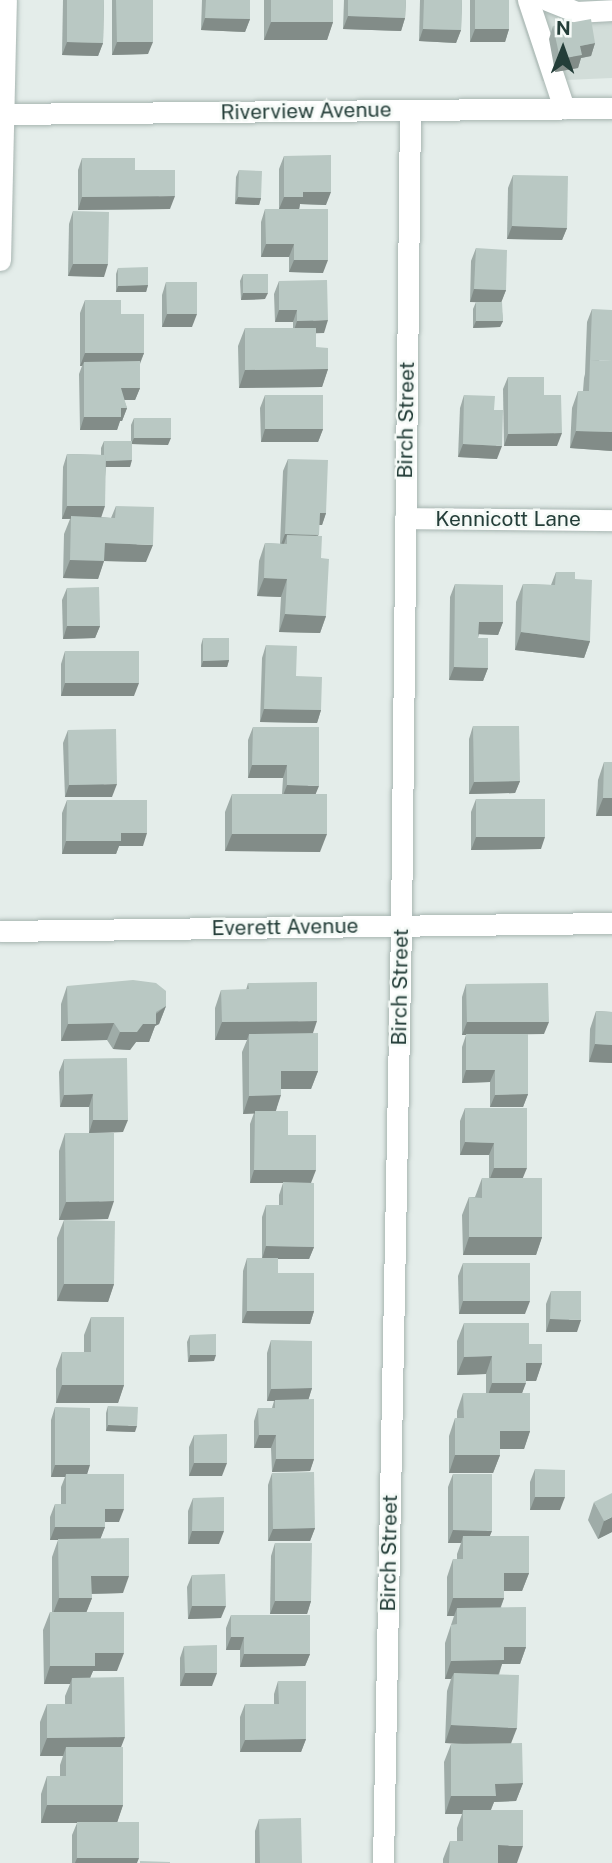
<!DOCTYPE html>
<style>
body{margin:0}
#map{position:relative;width:612px;height:1863px;overflow:hidden;background:#e4edea;font-family:"Public Sans",sans-serif}
div>[style]{position:absolute}
[style*='--x']{left:calc(var(--x)*1px);top:calc(var(--y)*1px);width:calc(var(--w)*1px);rotate:calc(var(--a)*1deg)}
.built>*{inset:0;background:#d2ddd9}
.roads{filter:drop-shadow(0 0 2px #a7b5b1) drop-shadow(0 0 2px #a7b5b1)}
.minor>*{height:21px;margin:-10.5px;padding:0 10.5px;transform-origin:10.5px;border-radius:10.5px;background:#fff}
.wall>*{inset:0;background:#9faca8}
.shaded-wall>*{inset:0;background:#828c88}
.building>*{inset:0;background:#b9c8c3}
span{translate:-50% -50%;white-space:nowrap;text-align:center;line-height:1.15;-webkit-text-stroke:5px #f5faf7;paint-order:stroke}
.street-label{font-size:21px;color:#243e39}
.north{position:absolute;left:528px;top:14px;width:70px;height:70px;-webkit-text-stroke:5px #f5faf7;paint-order:stroke;rotate:1deg;font-size:19px;font-weight:700;line-height:28px;text-align:center;color:#243e39}
.north::after{content:'';display:block;margin:auto;width:24px;height:32px;background:#243e39;clip-path:polygon(50% 0,100% 100%,50% 72%,0 100%)}
</style>
<div id="map">
<div class="built">
<i style="clip-path:polygon(515px 0,612px 0,612px 78px,542px 81px)"></i>
</div>
<div class="roads">
<div class="minor">
<i style="--x:528;--y:0;--w:114;--a:71.6"></i>
<i style="--x:547;--y:0;--w:31;--a:22"></i>
<i style="--x:576;--y:12;--w:36;--a:-3"></i>
<i style="--x:0;--y:114;--w:612;--a:-0.56"></i>
<i style="--x:0;--y:260;--w:260;--a:-88.7"></i>
<i style="--x:405;--y:518;--w:207;--a:0.6"></i>
<i style="--x:0;--y:931;--w:612;--a:-0.75"></i>
<i style="--x:383;--y:1863;--w:937;--a:-88.9"></i>
<i style="--x:401;--y:926;--w:816;--a:-89.37"></i>
</div>
</div>
<div class="wall">
<i style="clip-path:polygon(63px 0,104px 0,103px 43px,98px 56px,62px 55px)"></i>
<i style="clip-path:polygon(112px 0,153px 0,148px 54px,112px 55px)"></i>
<i style="clip-path:polygon(202px 0,250px 0,250px 19px,245px 32px,201px 30px)"></i>
<i style="clip-path:polygon(264px 0,333px 0,333px 22px,327px 40px,264px 40px)"></i>
<i style="clip-path:polygon(344px 0,406px 0,405px 18px,401px 31px,343px 29px)"></i>
<i style="clip-path:polygon(420px 0,462px 0,461px 30px,456px 43px,419px 41px)"></i>
<i style="clip-path:polygon(470px 0,509px 0,509px 29px,505px 42px,470px 42px)"></i>
<i style="clip-path:polygon(553px 26px,595px 43px,591px 56px,581px 58px,578px 68px,555px 72px,549px 39px)"></i>
<i style="clip-path:polygon(284px 156px,326px 205px,300px 204px,299px 209px,323px 273px,289px 272px,289px 257px,261px 257px,261px 222px,265px 209px,279px 209px,279px 169px)"></i>
<i style="clip-path:polygon(82px 158px,135px 170px,170px 209px,78px 210px,78px 170px)"></i>
<i style="clip-path:polygon(239px 170px,261px 198px,259px 205px,235px 204px,236px 177px)"></i>
<i style="clip-path:polygon(513px 175px,567px 228px,562px 240px,507px 239px,508px 188px)"></i>
<i style="clip-path:polygon(73px 211px,104px 277px,68px 276px,69px 224px)"></i>
<i style="clip-path:polygon(476px 248px,506px 290px,501px 302px,503px 321px,500px 327px,473px 328px,473px 309px,476px 302px,484px 302px,470px 302px,471px 261px)"></i>
<i style="clip-path:polygon(118px 268px,148px 285px,146px 292px,116px 292px,116px 274px)"></i>
<i style="clip-path:polygon(243px 274px,265px 299px,241px 300px,240px 281px)"></i>
<i style="clip-path:polygon(279px 281px,324px 333px,316px 333px,316px 347px,328px 369px,322px 387px,239px 388px,238px 346px,245px 328px,293px 328px,293px 322px,275px 322px,274px 294px)"></i>
<i style="clip-path:polygon(166px 282px,192px 327px,162px 327px,162px 295px)"></i>
<i style="clip-path:polygon(85px 300px,121px 314px,144px 353px,140px 364px,140px 388px,135px 400px,124px 400px,127px 408px,122px 421px,120px 421px,117px 430px,80px 430px,79px 374px,82px 366px,80px 366px,80px 313px)"></i>
<i style="clip-path:polygon(592px 309px,612px 451px,570px 448px,572px 408px,578px 391px,583px 391px,584px 378px,585px 374px,587px 322px)"></i>
<i style="clip-path:polygon(508px 377px,544px 395px,557px 446px,504px 446px,503px 389px)"></i>
<i style="clip-path:polygon(265px 395px,323px 429px,318px 442px,261px 442px,260px 408px)"></i>
<i style="clip-path:polygon(464px 395px,494px 410px,497px 459px,458px 457px,460px 408px)"></i>
<i style="clip-path:polygon(134px 418px,168px 445px,132px 444px,130px 467px,106px 467px,101px 517px,111px 518px,116px 506px,146px 562px,104px 561px,98px 579px,63px 578px,64px 534px,70px 519px,62px 519px,63px 467px,67px 454px,101px 455px,101px 448px,104px 441px,131px 441px,131px 425px)"></i>
<i style="clip-path:polygon(288px 459px,326px 513px,322px 525px,319px 525px,318px 536px,326px 616px,320px 633px,279px 632px,281px 597px,257px 596px,259px 561px,265px 543px,280px 544px,283px 471px)"></i>
<i style="clip-path:polygon(556px 572px,575px 579px,590px 641px,584px 658px,515px 650px,516px 602px,523px 584px,551px 585px)"></i>
<i style="clip-path:polygon(455px 584px,503px 622px,498px 635px,479px 634px,478px 638px,488px 668px,483px 681px,449px 680px,450px 597px)"></i>
<i style="clip-path:polygon(67px 588px,100px 626px,95px 638px,63px 639px,62px 600px)"></i>
<i style="clip-path:polygon(203px 638px,229px 660px,227px 667px,201px 667px,201px 645px)"></i>
<i style="clip-path:polygon(266px 645px,296px 676px,321px 710px,317px 723px,260px 722px,262px 658px)"></i>
<i style="clip-path:polygon(65px 651px,134px 696px,61px 696px,61px 664px)"></i>
<i style="clip-path:polygon(473px 726px,520px 781px,515px 793px,469px 794px,469px 739px)"></i>
<i style="clip-path:polygon(253px 727px,316px 794px,320px 852px,225px 851px,225px 812px,232px 794px,282px 794px,283px 778px,248px 778px,248px 740px)"></i>
<i style="clip-path:polygon(68px 730px,112px 797px,65px 797px,63px 743px)"></i>
<i style="clip-path:polygon(604px 762px,612px 762px,612px 816px,596px 816px,598px 780px)"></i>
<i style="clip-path:polygon(476px 799px,541px 849px,471px 850px,471px 812px)"></i>
<i style="clip-path:polygon(67px 800px,143px 846px,119px 846px,116px 854px,62px 854px,62px 813px)"></i>
<i style="clip-path:polygon(248px 983px,313px 1033px,318px 1071px,311px 1089px,281px 1089px,276px 1111px,311px 1183px,314px 1247px,309px 1259px,278px 1259px,278px 1273px,314px 1311px,310px 1324px,242px 1323px,243px 1271px,247px 1258px,262px 1258px,262px 1217px,266px 1205px,279px 1205px,279px 1195px,283px 1183px,250px 1183px,250px 1124px,254px 1113px,243px 1114px,242px 1052px,247px 1040px,215px 1040px,215px 1008px,221px 990px,246px 990px)"></i>
<i style="clip-path:polygon(466px 984px,544px 1034px,528px 1034px,528px 1094px,523px 1107px,490px 1107px,490px 1082px,462px 1083px,462px 1047px,466px 1035px,462px 1035px,462px 997px)"></i>
<i style="clip-path:polygon(67px 986px,166px 1006px,159px 1024px,155px 1026px,149px 1042px,136px 1042px,130px 1050px,113px 1049px,107px 1040px,61px 1041px,61px 1004px)"></i>
<i style="clip-path:polygon(596px 1011px,612px 1012px,612px 1063px,589px 1062px,590px 1029px)"></i>
<i style="clip-path:polygon(64px 1059px,123px 1132px,89px 1133px,89px 1107px,60px 1107px,59px 1072px)"></i>
<i style="clip-path:polygon(465px 1108px,523px 1178px,542px 1237px,536px 1255px,463px 1255px,462px 1215px,469px 1197px,475px 1197px,482px 1178px,489px 1178px,489px 1155px,460px 1155px,460px 1121px)"></i>
<i style="clip-path:polygon(65px 1133px,108px 1219px,59px 1220px,59px 1151px)"></i>
<i style="clip-path:polygon(64px 1220px,114px 1284px,108px 1302px,57px 1301px,57px 1238px)"></i>
<i style="clip-path:polygon(463px 1263px,525px 1314px,459px 1314px,458px 1276px)"></i>
<i style="clip-path:polygon(551px 1291px,577px 1332px,546px 1332px,546px 1304px)"></i>
<i style="clip-path:polygon(91px 1317px,124px 1385px,118px 1403px,56px 1403px,56px 1369px,62px 1352px,84px 1352px,84px 1335px)"></i>
<i style="clip-path:polygon(464px 1323px,529px 1344px,542px 1363px,536px 1381px,526px 1381px,522px 1393px,530px 1431px,524px 1449px,500px 1449px,500px 1455px,493px 1473px,449px 1473px,449px 1436px,455px 1418px,457px 1418px,457px 1411px,463px 1393px,486px 1393px,486px 1374px,457px 1375px,457px 1341px)"></i>
<i style="clip-path:polygon(190px 1335px,214px 1361px,188px 1362px,187px 1342px)"></i>
<i style="clip-path:polygon(271px 1340px,312px 1388px,308px 1400px,314px 1459px,310px 1471px,272px 1472px,271px 1448px,254px 1448px,254px 1421px,258px 1408px,272px 1408px,274px 1401px,267px 1401px,267px 1353px)"></i>
<i style="clip-path:polygon(108px 1406px,135px 1432px,106px 1431px,106px 1413px)"></i>
<i style="clip-path:polygon(55px 1407px,87px 1474px,119px 1522px,105px 1522px,105px 1527px,100px 1539px,123px 1593px,91px 1594px,92px 1598px,86px 1612px,117px 1671px,93px 1671px,90px 1677px,121px 1747px,123px 1805px,117px 1822px,137px 1863px,72px 1863px,72px 1835px,77px 1823px,41px 1823px,41px 1794px,47px 1776px,60px 1776px,60px 1765px,63px 1756px,40px 1756px,40px 1722px,47px 1704px,65px 1704px,65px 1696px,70px 1684px,44px 1684px,43px 1630px,50px 1612px,52px 1612px,52px 1557px,58px 1540px,50px 1540px,50px 1517px,55px 1504px,61px 1504px,61px 1487px,65px 1477px,51px 1477px,51px 1420px)"></i>
<i style="clip-path:polygon(194px 1435px,222px 1476px,189px 1476px,189px 1447px)"></i>
<i style="clip-path:polygon(535px 1469px,560px 1510px,530px 1510px,530px 1482px)"></i>
<i style="clip-path:polygon(272px 1473px,315px 1528px,310px 1541px,268px 1541px,268px 1485px)"></i>
<i style="clip-path:polygon(453px 1474px,490px 1536px,529px 1573px,522px 1591px,504px 1591px,504px 1598px,501px 1607px,526px 1647px,520px 1664px,502px 1664px,499px 1675px,511px 1743px,523px 1783px,516px 1801px,494px 1802px,491px 1810px,517px 1863px,443px 1863px,443px 1859px,450px 1841px,457px 1841px,457px 1828px,462px 1814px,445px 1814px,444px 1762px,451px 1744px,463px 1744px,445px 1743px,447px 1691px,451px 1679px,445px 1679px,445px 1643px,454px 1616px,447px 1616px,447px 1577px,453px 1559px,457px 1559px,457px 1554px,461px 1543px,448px 1543px,448px 1487px)"></i>
<i style="clip-path:polygon(193px 1498px,219px 1544px,188px 1544px,188px 1511px)"></i>
<i style="clip-path:polygon(594px 1502px,612px 1532px,598px 1539px,588px 1520px)"></i>
<i style="clip-path:polygon(275px 1543px,311px 1601px,307px 1614px,270px 1614px,271px 1556px)"></i>
<i style="clip-path:polygon(192px 1575px,221px 1618px,188px 1619px,187px 1587px)"></i>
<i style="clip-path:polygon(231px 1615px,310px 1654px,305px 1666px,240px 1667px,240px 1650px,226px 1650px,226px 1628px)"></i>
<i style="clip-path:polygon(184px 1646px,212px 1686px,180px 1686px,180px 1658px)"></i>
<i style="clip-path:polygon(278px 1681px,306px 1739px,301px 1752px,240px 1752px,240px 1717px,245px 1704px,274px 1704px,274px 1694px)"></i>
<i style="clip-path:polygon(259px 1819px,302px 1863px,255px 1863px,255px 1831px)"></i>
</div>
<div class="shaded-wall">
<i style="clip-path:polygon(348px 16px,405px 18px,401px 31px,343px 29px)"></i>
<i style="clip-path:polygon(205px 18px,250px 19px,245px 32px,201px 30px)"></i>
<i style="clip-path:polygon(271px 22px,333px 22px,327px 40px,264px 40px)"></i>
<i style="clip-path:polygon(423px 29px,461px 30px,456px 43px,419px 41px)"></i>
<i style="clip-path:polygon(475px 29px,509px 29px,505px 42px,470px 42px)"></i>
<i style="clip-path:polygon(67px 42px,103px 43px,98px 56px,62px 55px)"></i>
<i style="clip-path:polygon(117px 42px,153px 42px,148px 54px,112px 55px)"></i>
<i style="clip-path:polygon(595px 43px,591px 56px,581px 58px,578px 68px,555px 72px,560px 59px,580px 46px)"></i>
<i style="clip-path:polygon(303px 192px,331px 192px,326px 205px,300px 204px,299px 210px,279px 209px,284px 197px)"></i>
<i style="clip-path:polygon(175px 196px,170px 209px,78px 210px,82px 197px)"></i>
<i style="clip-path:polygon(238px 197px,261px 198px,259px 205px,235px 204px)"></i>
<i style="clip-path:polygon(512px 226px,567px 228px,562px 240px,507px 239px)"></i>
<i style="clip-path:polygon(266px 244px,294px 244px,289px 257px,261px 257px)"></i>
<i style="clip-path:polygon(294px 260px,328px 260px,323px 273px,289px 272px)"></i>
<i style="clip-path:polygon(73px 264px,108px 264px,104px 277px,68px 276px)"></i>
<i style="clip-path:polygon(148px 285px,146px 292px,116px 292px,118px 286px)"></i>
<i style="clip-path:polygon(474px 289px,506px 290px,501px 303px,470px 302px)"></i>
<i style="clip-path:polygon(243px 293px,268px 293px,265px 299px,241px 300px)"></i>
<i style="clip-path:polygon(279px 310px,297px 310px,293px 322px,275px 322px)"></i>
<i style="clip-path:polygon(167px 314px,197px 314px,192px 327px,162px 327px)"></i>
<i style="clip-path:polygon(328px 320px,324px 333px,293px 334px,297px 321px)"></i>
<i style="clip-path:polygon(476px 321px,503px 321px,500px 327px,473px 328px)"></i>
<i style="clip-path:polygon(85px 353px,144px 353px,139px 365px,84px 362px,82px 366px,80px 366px)"></i>
<i style="clip-path:polygon(328px 369px,322px 387px,239px 388px,245px 370px)"></i>
<i style="clip-path:polygon(121px 388px,140px 388px,135px 400px,116px 400px)"></i>
<i style="clip-path:polygon(121px 408px,127px 408px,122px 421px,120px 421px,117px 430px,80px 430px,84px 417px)"></i>
<i style="clip-path:polygon(265px 429px,323px 429px,318px 442px,261px 442px)"></i>
<i style="clip-path:polygon(576px 431px,612px 432px,612px 451px,570px 448px)"></i>
<i style="clip-path:polygon(562px 433px,557px 446px,504px 446px,508px 434px)"></i>
<i style="clip-path:polygon(134px 438px,171px 438px,168px 445px,131px 444px)"></i>
<i style="clip-path:polygon(463px 444px,502px 446px,497px 459px,458px 457px)"></i>
<i style="clip-path:polygon(132px 460px,130px 467px,101px 467px,103px 461px)"></i>
<i style="clip-path:polygon(67px 506px,105px 506px,101px 518px,62px 519px)"></i>
<i style="clip-path:polygon(320px 513px,326px 513px,322px 525px,315px 525px)"></i>
<i style="clip-path:polygon(285px 534px,319px 535px,287px 544px,287px 535px,283px 547px,280px 547px)"></i>
<i style="clip-path:polygon(105px 543px,153px 545px,146px 562px,104px 561px,98px 579px,63px 578px,70px 560px)"></i>
<i style="clip-path:polygon(264px 578px,287px 579px,281px 597px,257px 596px)"></i>
<i style="clip-path:polygon(285px 614px,326px 616px,320px 633px,279px 632px)"></i>
<i style="clip-path:polygon(479px 622px,503px 622px,498px 635px,474px 634px)"></i>
<i style="clip-path:polygon(67px 626px,100px 626px,95px 638px,63px 639px)"></i>
<i style="clip-path:polygon(521px 632px,590px 641px,584px 658px,515px 650px)"></i>
<i style="clip-path:polygon(229px 660px,227px 667px,201px 667px,203px 661px)"></i>
<i style="clip-path:polygon(454px 667px,488px 668px,483px 681px,449px 680px)"></i>
<i style="clip-path:polygon(65px 683px,139px 683px,134px 696px,61px 696px)"></i>
<i style="clip-path:polygon(264px 709px,321px 710px,317px 723px,260px 722px)"></i>
<i style="clip-path:polygon(252px 765px,287px 765px,283px 778px,248px 778px)"></i>
<i style="clip-path:polygon(520px 781px,515px 793px,469px 794px,474px 782px)"></i>
<i style="clip-path:polygon(117px 784px,112px 797px,65px 797px,69px 785px)"></i>
<i style="clip-path:polygon(287px 785px,319px 786px,314px 798px,282px 798px)"></i>
<i style="clip-path:polygon(603px 798px,612px 798px,612px 816px,596px 816px)"></i>
<i style="clip-path:polygon(121px 833px,147px 833px,143px 846px,119px 846px,116px 854px,62px 854px,66px 841px)"></i>
<i style="clip-path:polygon(232px 834px,327px 834px,320px 852px,225px 851px)"></i>
<i style="clip-path:polygon(476px 837px,545px 837px,541px 849px,471px 850px)"></i>
<i style="clip-path:polygon(166px 1006px,159px 1024px,155px 1026px,149px 1042px,136px 1042px,130px 1050px,113px 1049px,120px 1032px,143px 1024px)"></i>
<i style="clip-path:polygon(317px 1021px,311px 1039px,249px 1034px,247px 1040px,215px 1040px,222px 1022px)"></i>
<i style="clip-path:polygon(467px 1022px,549px 1022px,544px 1034px,462px 1035px)"></i>
<i style="clip-path:polygon(114px 1023px,107px 1040px,61px 1041px,68px 1024px)"></i>
<i style="clip-path:polygon(595px 1044px,612px 1045px,612px 1063px,589px 1062px)"></i>
<i style="clip-path:polygon(466px 1070px,495px 1070px,490px 1082px,462px 1083px)"></i>
<i style="clip-path:polygon(281px 1071px,318px 1071px,311px 1089px,275px 1089px)"></i>
<i style="clip-path:polygon(93px 1094px,89px 1107px,60px 1107px,64px 1095px)"></i>
<i style="clip-path:polygon(528px 1094px,523px 1107px,490px 1107px,495px 1095px)"></i>
<i style="clip-path:polygon(281px 1095px,275px 1113px,243px 1114px,249px 1096px)"></i>
<i style="clip-path:polygon(93px 1120px,128px 1120px,123px 1132px,89px 1133px)"></i>
<i style="clip-path:polygon(465px 1142px,494px 1143px,489px 1155px,460px 1155px)"></i>
<i style="clip-path:polygon(494px 1168px,527px 1168px,522px 1180px,489px 1181px)"></i>
<i style="clip-path:polygon(254px 1170px,316px 1170px,311px 1183px,250px 1183px)"></i>
<i style="clip-path:polygon(114px 1201px,108px 1219px,59px 1220px,66px 1202px)"></i>
<i style="clip-path:polygon(469px 1237px,542px 1237px,536px 1255px,463px 1255px)"></i>
<i style="clip-path:polygon(266px 1246px,314px 1247px,309px 1259px,262px 1259px)"></i>
<i style="clip-path:polygon(64px 1284px,114px 1284px,108px 1302px,57px 1301px)"></i>
<i style="clip-path:polygon(463px 1301px,530px 1301px,525px 1314px,459px 1314px)"></i>
<i style="clip-path:polygon(247px 1311px,314px 1311px,310px 1324px,242px 1323px)"></i>
<i style="clip-path:polygon(550px 1319px,581px 1320px,577px 1332px,546px 1332px)"></i>
<i style="clip-path:polygon(190px 1355px,216px 1355px,214px 1361px,188px 1362px)"></i>
<i style="clip-path:polygon(492px 1356px,486px 1374px,457px 1375px,464px 1357px)"></i>
<i style="clip-path:polygon(526px 1363px,542px 1363px,536px 1381px,519px 1381px)"></i>
<i style="clip-path:polygon(492px 1383px,526px 1383px,519px 1401px,486px 1401px)"></i>
<i style="clip-path:polygon(62px 1385px,124px 1385px,118px 1403px,56px 1403px)"></i>
<i style="clip-path:polygon(312px 1388px,308px 1401px,267px 1401px,271px 1389px)"></i>
<i style="clip-path:polygon(108px 1425px,137px 1426px,135px 1432px,106px 1431px)"></i>
<i style="clip-path:polygon(500px 1431px,530px 1431px,524px 1449px,493px 1449px)"></i>
<i style="clip-path:polygon(259px 1435px,276px 1435px,271px 1448px,254px 1448px)"></i>
<i style="clip-path:polygon(455px 1455px,500px 1455px,493px 1473px,449px 1473px)"></i>
<i style="clip-path:polygon(276px 1459px,314px 1459px,310px 1471px,272px 1472px)"></i>
<i style="clip-path:polygon(194px 1463px,227px 1463px,222px 1476px,189px 1476px)"></i>
<i style="clip-path:polygon(55px 1465px,90px 1465px,86px 1478px,66px 1474px,65px 1477px,51px 1477px)"></i>
<i style="clip-path:polygon(535px 1497px,565px 1497px,560px 1510px,530px 1510px)"></i>
<i style="clip-path:polygon(105px 1509px,124px 1509px,119px 1522px,100px 1522px)"></i>
<i style="clip-path:polygon(612px 1517px,612px 1532px,598px 1539px,604px 1521px)"></i>
<i style="clip-path:polygon(55px 1527px,105px 1527px,100px 1540px,50px 1540px)"></i>
<i style="clip-path:polygon(315px 1528px,310px 1541px,268px 1541px,273px 1529px)"></i>
<i style="clip-path:polygon(453px 1530px,492px 1531px,487px 1543px,463px 1536px,461px 1543px,448px 1543px)"></i>
<i style="clip-path:polygon(192px 1531px,224px 1531px,219px 1544px,188px 1544px)"></i>
<i style="clip-path:polygon(504px 1573px,529px 1573px,522px 1591px,498px 1591px)"></i>
<i style="clip-path:polygon(91px 1576px,129px 1576px,123px 1593px,85px 1594px)"></i>
<i style="clip-path:polygon(59px 1598px,92px 1598px,85px 1616px,52px 1616px)"></i>
<i style="clip-path:polygon(453px 1598px,504px 1598px,497px 1616px,457px 1608px,454px 1616px,447px 1616px)"></i>
<i style="clip-path:polygon(275px 1601px,311px 1601px,307px 1614px,270px 1614px)"></i>
<i style="clip-path:polygon(192px 1606px,226px 1606px,221px 1618px,188px 1619px)"></i>
<i style="clip-path:polygon(231px 1637px,244px 1637px,240px 1650px,226px 1650px)"></i>
<i style="clip-path:polygon(504px 1647px,526px 1647px,520px 1664px,502px 1664px,497px 1678px,454px 1673px,451px 1679px,445px 1679px,451px 1661px)"></i>
<i style="clip-path:polygon(95px 1653px,124px 1653px,117px 1671px,93px 1671px,88px 1683px,72px 1678px,70px 1684px,44px 1684px,50px 1666px)"></i>
<i style="clip-path:polygon(244px 1654px,310px 1654px,305px 1666px,240px 1667px)"></i>
<i style="clip-path:polygon(185px 1673px,217px 1673px,212px 1686px,180px 1686px)"></i>
<i style="clip-path:polygon(451px 1725px,517px 1728px,510px 1746px,445px 1743px)"></i>
<i style="clip-path:polygon(125px 1737px,118px 1755px,66px 1747px,63px 1756px,40px 1756px,47px 1738px)"></i>
<i style="clip-path:polygon(306px 1739px,301px 1752px,240px 1752px,245px 1740px)"></i>
<i style="clip-path:polygon(523px 1783px,516px 1801px,494px 1802px,489px 1814px,463px 1810px,462px 1814px,445px 1814px,451px 1796px,495px 1784px)"></i>
<i style="clip-path:polygon(47px 1805px,123px 1805px,117px 1823px,41px 1823px)"></i>
<i style="clip-path:polygon(498px 1845px,523px 1846px,517px 1863px,492px 1863px)"></i>
<i style="clip-path:polygon(77px 1858px,139px 1858px,137px 1863px,75px 1863px)"></i>
</div>
<div class="building">
<i style="clip-path:polygon(67px 0,104px 0,103px 43px,67px 42px)"></i>
<i style="clip-path:polygon(116px 0,153px 0,153px 42px,117px 42px)"></i>
<i style="clip-path:polygon(206px 0,250px 0,250px 19px,205px 18px)"></i>
<i style="clip-path:polygon(271px 0,333px 0,333px 22px,271px 22px)"></i>
<i style="clip-path:polygon(348px 0,406px 0,405px 18px,348px 16px)"></i>
<i style="clip-path:polygon(424px 0,462px 0,461px 30px,423px 29px)"></i>
<i style="clip-path:polygon(475px 0,509px 0,509px 29px,475px 29px)"></i>
<i style="clip-path:polygon(591px 19px,595px 43px,580px 46px,582px 55px,560px 59px,553px 26px)"></i>
<i style="clip-path:polygon(331px 155px,331px 192px,303px 192px,303px 197px,284px 197px,284px 156px)"></i>
<i style="clip-path:polygon(82px 158px,135px 158px,135px 170px,175px 170px,175px 196px,82px 197px)"></i>
<i style="clip-path:polygon(239px 170px,262px 171px,261px 198px,238px 197px)"></i>
<i style="clip-path:polygon(513px 175px,568px 176px,567px 228px,512px 226px)"></i>
<i style="clip-path:polygon(265px 209px,328px 209px,328px 260px,294px 260px,294px 244px,266px 244px)"></i>
<i style="clip-path:polygon(73px 211px,109px 212px,108px 264px,73px 264px)"></i>
<i style="clip-path:polygon(476px 248px,507px 250px,506px 290px,474px 289px)"></i>
<i style="clip-path:polygon(148px 267px,148px 285px,118px 286px,118px 268px)"></i>
<i style="clip-path:polygon(243px 274px,268px 274px,268px 293px,243px 293px)"></i>
<i style="clip-path:polygon(327px 280px,328px 320px,297px 321px,297px 310px,279px 310px,279px 281px)"></i>
<i style="clip-path:polygon(166px 282px,197px 282px,197px 314px,167px 314px)"></i>
<i style="clip-path:polygon(85px 300px,121px 300px,121px 314px,144px 314px,144px 353px,85px 353px)"></i>
<i style="clip-path:polygon(476px 302px,502px 302px,503px 321px,476px 321px)"></i>
<i style="clip-path:polygon(592px 309px,612px 310px,612px 361px,590px 360px,590px 361px)"></i>
<i style="clip-path:polygon(245px 328px,316px 328px,316px 347px,328px 348px,328px 369px,245px 370px)"></i>
<i style="clip-path:polygon(590px 360px,612px 361px,612px 432px,576px 431px,578px 391px,589px 391px)"></i>
<i style="clip-path:polygon(140px 361px,140px 388px,121px 388px,127px 408px,121px 408px,121px 417px,84px 417px,84px 362px)"></i>
<i style="clip-path:polygon(508px 377px,544px 377px,544px 395px,561px 395px,562px 433px,508px 434px)"></i>
<i style="clip-path:polygon(265px 395px,323px 395px,323px 429px,265px 429px)"></i>
<i style="clip-path:polygon(464px 395px,495px 396px,494px 410px,503px 410px,502px 446px,463px 444px)"></i>
<i style="clip-path:polygon(134px 418px,171px 418px,171px 438px,134px 438px)"></i>
<i style="clip-path:polygon(104px 441px,132px 441px,132px 460px,106px 461px,106px 455px,104px 455px)"></i>
<i style="clip-path:polygon(67px 454px,106px 455px,105px 506px,67px 506px)"></i>
<i style="clip-path:polygon(288px 459px,328px 460px,326px 513px,320px 513px,319px 535px,285px 534px)"></i>
<i style="clip-path:polygon(116px 506px,154px 507px,153px 545px,105px 543px,104px 561px,70px 560px,71px 516px,115px 518px)"></i>
<i style="clip-path:polygon(287px 535px,322px 536px,321px 558px,329px 559px,326px 616px,285px 614px,287px 579px,264px 578px,265px 543px,287px 544px)"></i>
<i style="clip-path:polygon(556px 572px,575px 572px,575px 579px,592px 580px,590px 641px,521px 632px,523px 584px,555px 585px)"></i>
<i style="clip-path:polygon(455px 584px,503px 585px,503px 622px,479px 622px,478px 638px,488px 638px,488px 668px,454px 667px)"></i>
<i style="clip-path:polygon(99px 587px,100px 626px,67px 626px,67px 588px)"></i>
<i style="clip-path:polygon(203px 638px,229px 638px,229px 660px,203px 661px)"></i>
<i style="clip-path:polygon(266px 645px,297px 646px,296px 676px,322px 677px,321px 710px,264px 709px)"></i>
<i style="clip-path:polygon(65px 651px,139px 651px,139px 683px,65px 683px)"></i>
<i style="clip-path:polygon(473px 726px,519px 726px,520px 781px,474px 782px)"></i>
<i style="clip-path:polygon(253px 727px,319px 727px,319px 786px,287px 785px,287px 765px,252px 765px)"></i>
<i style="clip-path:polygon(116px 729px,117px 784px,69px 785px,68px 730px)"></i>
<i style="clip-path:polygon(604px 762px,612px 762px,612px 798px,603px 798px)"></i>
<i style="clip-path:polygon(232px 794px,327px 794px,327px 834px,232px 834px)"></i>
<i style="clip-path:polygon(476px 799px,545px 799px,545px 837px,476px 837px)"></i>
<i style="clip-path:polygon(67px 800px,147px 800px,147px 833px,121px 833px,121px 841px,66px 841px)"></i>
<i style="clip-path:polygon(133px 980px,156px 983px,166px 991px,166px 1006px,156px 1012px,156px 1024px,143px 1024px,137px 1032px,120px 1032px,114px 1023px,68px 1024px,67px 986px)"></i>
<i style="clip-path:polygon(317px 982px,317px 1021px,222px 1022px,221px 990px,249px 989px,248px 983px)"></i>
<i style="clip-path:polygon(548px 983px,549px 1022px,467px 1022px,466px 984px)"></i>
<i style="clip-path:polygon(596px 1011px,612px 1012px,612px 1045px,595px 1044px)"></i>
<i style="clip-path:polygon(318px 1033px,318px 1071px,281px 1071px,281px 1095px,249px 1096px,249px 1034px)"></i>
<i style="clip-path:polygon(466px 1034px,528px 1034px,528px 1094px,495px 1095px,495px 1070px,466px 1070px)"></i>
<i style="clip-path:polygon(127px 1058px,128px 1120px,93px 1120px,93px 1094px,64px 1095px,64px 1059px)"></i>
<i style="clip-path:polygon(465px 1108px,527px 1108px,527px 1168px,494px 1168px,494px 1143px,465px 1142px)"></i>
<i style="clip-path:polygon(255px 1111px,288px 1111px,288px 1135px,316px 1135px,316px 1170px,254px 1170px)"></i>
<i style="clip-path:polygon(65px 1133px,114px 1133px,114px 1201px,66px 1202px)"></i>
<i style="clip-path:polygon(482px 1178px,542px 1178px,542px 1237px,469px 1237px,469px 1197px,482px 1198px)"></i>
<i style="clip-path:polygon(283px 1182px,314px 1183px,314px 1247px,266px 1246px,266px 1205px,283px 1205px)"></i>
<i style="clip-path:polygon(64px 1220px,115px 1221px,114px 1284px,64px 1284px)"></i>
<i style="clip-path:polygon(247px 1258px,278px 1258px,278px 1273px,314px 1273px,314px 1311px,247px 1311px)"></i>
<i style="clip-path:polygon(463px 1263px,530px 1263px,530px 1301px,463px 1301px)"></i>
<i style="clip-path:polygon(551px 1291px,581px 1291px,581px 1320px,550px 1319px)"></i>
<i style="clip-path:polygon(91px 1317px,124px 1317px,124px 1385px,62px 1385px,62px 1352px,91px 1352px)"></i>
<i style="clip-path:polygon(464px 1323px,529px 1323px,529px 1344px,542px 1344px,542px 1363px,526px 1363px,526px 1383px,492px 1383px,492px 1356px,464px 1357px)"></i>
<i style="clip-path:polygon(216px 1334px,216px 1355px,190px 1355px,190px 1335px)"></i>
<i style="clip-path:polygon(271px 1340px,312px 1341px,312px 1388px,271px 1389px)"></i>
<i style="clip-path:polygon(463px 1393px,530px 1393px,530px 1431px,500px 1431px,500px 1455px,455px 1455px,455px 1418px,464px 1418px)"></i>
<i style="clip-path:polygon(314px 1399px,314px 1459px,276px 1459px,276px 1435px,259px 1435px,258px 1408px,275px 1408px,275px 1400px)"></i>
<i style="clip-path:polygon(108px 1406px,138px 1407px,137px 1426px,108px 1425px)"></i>
<i style="clip-path:polygon(55px 1407px,90px 1408px,90px 1465px,55px 1465px)"></i>
<i style="clip-path:polygon(227px 1434px,227px 1463px,194px 1463px,194px 1435px)"></i>
<i style="clip-path:polygon(535px 1469px,565px 1470px,565px 1497px,535px 1497px)"></i>
<i style="clip-path:polygon(314px 1472px,315px 1528px,273px 1529px,272px 1473px)"></i>
<i style="clip-path:polygon(66px 1474px,124px 1474px,124px 1509px,105px 1509px,105px 1527px,55px 1527px,55px 1504px,66px 1504px)"></i>
<i style="clip-path:polygon(453px 1474px,492px 1474px,492px 1531px,453px 1530px)"></i>
<i style="clip-path:polygon(612px 1493px,612px 1517px,604px 1521px,594px 1502px)"></i>
<i style="clip-path:polygon(224px 1497px,224px 1531px,192px 1531px,193px 1498px)"></i>
<i style="clip-path:polygon(463px 1536px,529px 1536px,529px 1573px,504px 1573px,504px 1598px,453px 1598px,453px 1559px,463px 1559px)"></i>
<i style="clip-path:polygon(129px 1538px,129px 1576px,91px 1576px,92px 1598px,59px 1598px,58px 1539px)"></i>
<i style="clip-path:polygon(275px 1543px,312px 1543px,311px 1601px,275px 1601px)"></i>
<i style="clip-path:polygon(225px 1574px,226px 1606px,192px 1606px,192px 1575px)"></i>
<i style="clip-path:polygon(526px 1607px,526px 1647px,504px 1647px,504px 1660px,451px 1661px,451px 1625px,457px 1624px,457px 1608px)"></i>
<i style="clip-path:polygon(50px 1612px,124px 1612px,124px 1653px,95px 1653px,95px 1666px,50px 1666px)"></i>
<i style="clip-path:polygon(231px 1615px,310px 1615px,310px 1654px,244px 1654px,244px 1637px,231px 1637px)"></i>
<i style="clip-path:polygon(217px 1645px,217px 1673px,185px 1673px,184px 1646px)"></i>
<i style="clip-path:polygon(454px 1673px,519px 1675px,517px 1728px,451px 1725px)"></i>
<i style="clip-path:polygon(124px 1677px,125px 1737px,47px 1738px,47px 1704px,72px 1704px,72px 1678px)"></i>
<i style="clip-path:polygon(278px 1681px,306px 1681px,306px 1739px,245px 1740px,245px 1704px,279px 1704px)"></i>
<i style="clip-path:polygon(522px 1743px,523px 1783px,495px 1784px,496px 1796px,451px 1796px,451px 1744px)"></i>
<i style="clip-path:polygon(66px 1747px,123px 1747px,123px 1805px,47px 1805px,47px 1776px,66px 1776px)"></i>
<i style="clip-path:polygon(463px 1810px,523px 1810px,523px 1846px,498px 1845px,498px 1863px,449px 1863px,450px 1841px,463px 1841px)"></i>
<i style="clip-path:polygon(301px 1818px,302px 1863px,260px 1863px,259px 1819px)"></i>
<i style="clip-path:polygon(77px 1822px,139px 1822px,139px 1858px,77px 1858px)"></i>
<i style="clip-path:polygon(140px 1861px,170px 1862px,170px 1863px,140px 1863px)"></i>
</div>
<div class="street-label">
<span style="left:306px;top:111px;rotate:-1deg">Riverview Avenue</span>
<span style="left:406px;top:420px;rotate:-89deg">Birch Street</span>
<span style="left:508px;top:519px">Kennicott Lane</span>
<span style="left:285px;top:927px;rotate:-1deg">Everett Avenue</span>
<span style="left:400px;top:987px;rotate:-89deg">Birch Street</span>
<span style="left:389px;top:1553px;rotate:-89deg">Birch Street</span>
</div>
<div class="north">N</div>
</div>
